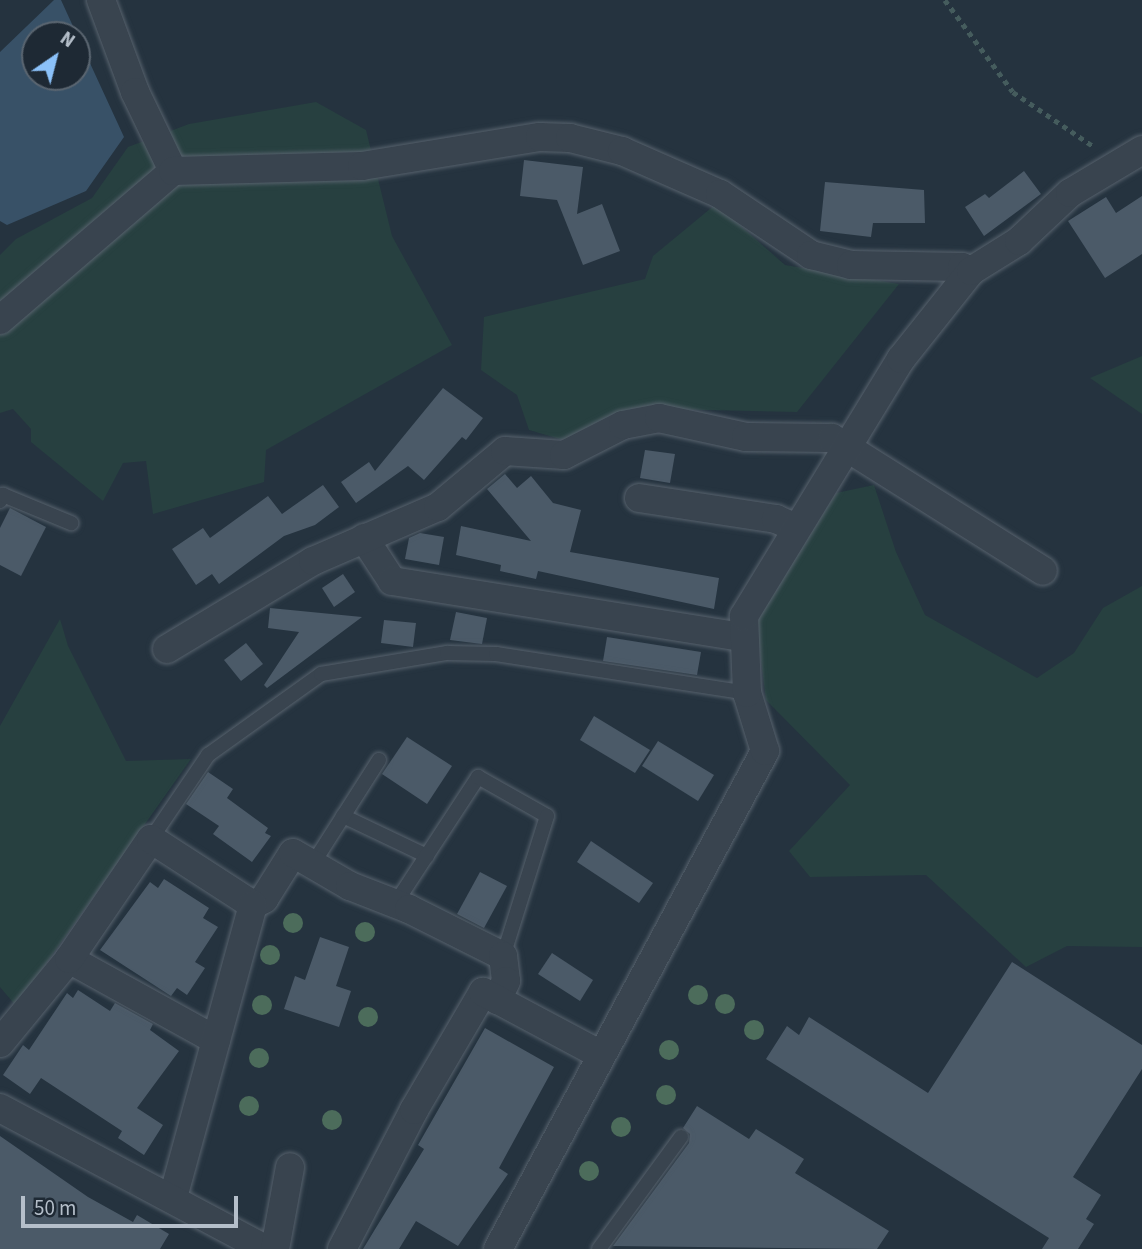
<!DOCTYPE html>
<style>
body{margin:0}
#map{position:relative;width:1142px;height:1249px;overflow:hidden;background:#25333f;font-family:"Source Sans 3",sans-serif}
div>[style]{position:absolute}
[style*='--x']{left:calc(var(--x)*1px);top:calc(var(--y)*1px);width:calc(var(--w)*1px);rotate:calc(var(--a)*1deg)}
.green>*{inset:0;background:#274040}
.water>*{inset:0;background:#385167}
.building>*{inset:0;background:#4b5a68}
.path>*{height:4.5px;margin-top:-2.25px;transform-origin:0;background:repeating-linear-gradient(90deg,#455c5d 0 5px,transparent 0 10px)}
.roads{filter:drop-shadow(0 0 2px #57626d) drop-shadow(0 0 2px #57626d)}
.service>*{height:14px;margin:-7px;padding:0 7px;transform-origin:7px;border-radius:7px;background:#39444f}
.minor>*{height:28px;margin:-14px;padding:0 14px;transform-origin:14px;border-radius:14px;background:#39444f}
.trees>*{width:20px;height:20px;margin:-10px;border-radius:50%;background:#4c6c5b}
span{translate:-50% -50%;white-space:nowrap;text-align:center;line-height:1.15;-webkit-text-stroke:5px #1e2934;paint-order:stroke}
.north{position:absolute;left:21px;top:21px;width:70px;height:70px;box-sizing:border-box;background:#1e2934;border:2px solid #5a6570;border-radius:50%;rotate:35deg;font-size:19px;font-weight:700;line-height:28px;text-align:center;color:#b5bfca}
.north::after{content:'';display:block;margin:auto;width:24px;height:32px;background:#8bc1f9;clip-path:polygon(50% 0,100% 100%,50% 72%,0 100%)}
.scale{position:absolute;left:21px;top:1196px;width:217px;height:32px;box-sizing:border-box;border:4px solid #b5bfca;border-top:0;padding-left:9px;font-size:21px;line-height:24px;white-space:nowrap;color:#b5bfca;-webkit-text-stroke:5px #1e2934;paint-order:stroke}
</style>
<div id="map">
<div class="green">
<i style="clip-path:polygon(316px 102px,366px 130px,392px 236px,452px 345px,266px 450px,264px 482px,153px 514px,146px 461px,123px 463px,103px 501px,31px 442px,31px 429px,13px 409px,0 413px,0 255px,16px 239px,92px 198px,128px 147px,189px 124px)"></i>
<i style="clip-path:polygon(716px 204px,785px 265px,899px 284px,797px 412px,657px 409px,570px 442px,529px 430px,517px 395px,481px 370px,484px 317px,645px 279px,653px 256px)"></i>
<i style="clip-path:polygon(1142px 356px,1142px 414px,1090px 378px)"></i>
<i style="clip-path:polygon(874px 485px,896px 552px,925px 615px,1037px 678px,1074px 653px,1103px 608px,1142px 586px,1142px 947px,1067px 946px,1026px 967px,926px 875px,810px 877px,789px 851px,850px 785px,766px 700px,756px 621px,836px 493px)"></i>
<i style="clip-path:polygon(60px 619px,68px 646px,126px 761px,191px 759px,16px 1006px,0 987px,0 726px)"></i>
</div>
<div class="water">
<i style="clip-path:polygon(54px 0,61px 0,77px 35px,35px 35px,35px 77px,77px 77px,77px 35px,124px 137px,86px 191px,7px 225px,0 221px,0 52px)"></i>
</div>
<div class="building">
<i style="clip-path:polygon(524px 160px,583px 167px,577px 214px,602px 204px,620px 251px,583px 265px,557px 200px,520px 196px)"></i>
<i style="clip-path:polygon(1024px 171px,1041px 194px,984px 236px,965px 207px,985px 194px,989px 198px)"></i>
<i style="clip-path:polygon(825px 182px,924px 190px,925px 223px,873px 223px,871px 237px,820px 231px)"></i>
<i style="clip-path:polygon(1142px 196px,1142px 254px,1105px 278px,1068px 221px,1106px 197px,1116px 213px)"></i>
<i style="clip-path:polygon(443px 388px,483px 418px,466px 440px,462px 437px,424px 480px,408px 466px,356px 503px,341px 482px,369px 462px,375px 471px)"></i>
<i style="clip-path:polygon(645px 450px,675px 454px,670px 483px,640px 478px)"></i>
<i style="clip-path:polygon(505px 474px,517px 488px,531px 476px,553px 503px,581px 510px,570px 552px,719px 578px,714px 609px,538px 571px,536px 579px,500px 571px,501px 565px,456px 555px,461px 526px,531px 541px,487px 489px)"></i>
<i style="clip-path:polygon(323px 485px,339px 507px,315px 525px,284px 536px,219px 584px,212px 574px,196px 585px,172px 549px,203px 528px,210px 538px,268px 496px,282px 514px)"></i>
<i style="clip-path:polygon(10px 508px,46px 527px,21px 576px,0 565px,0 528px)"></i>
<i style="clip-path:polygon(420px 533px,444px 537px,439px 565px,405px 559px,409px 538px)"></i>
<i style="clip-path:polygon(343px 574px,355px 592px,334px 607px,322px 588px)"></i>
<i style="clip-path:polygon(270px 608px,362px 617px,267px 688px,264px 685px,299px 632px,268px 628px)"></i>
<i style="clip-path:polygon(456px 612px,487px 618px,482px 644px,450px 640px)"></i>
<i style="clip-path:polygon(384px 620px,416px 623px,413px 647px,381px 643px)"></i>
<i style="clip-path:polygon(607px 637px,701px 652px,697px 675px,603px 661px)"></i>
<i style="clip-path:polygon(246px 643px,263px 664px,241px 681px,224px 660px)"></i>
<i style="clip-path:polygon(594px 716px,650px 750px,635px 773px,580px 740px)"></i>
<i style="clip-path:polygon(407px 737px,452px 766px,427px 804px,382px 774px)"></i>
<i style="clip-path:polygon(658px 741px,714px 775px,698px 801px,642px 766px)"></i>
<i style="clip-path:polygon(208px 772px,233px 789px,227px 798px,268px 828px,265px 833px,271px 836px,252px 862px,213px 834px,219px 826px,186px 804px)"></i>
<i style="clip-path:polygon(591px 841px,653px 883px,639px 903px,577px 862px)"></i>
<i style="clip-path:polygon(480px 872px,507px 886px,484px 928px,457px 914px)"></i>
<i style="clip-path:polygon(164px 879px,209px 908px,203px 918px,218px 927px,195px 962px,205px 968px,187px 995px,177px 988px,171px 996px,100px 950px,150px 882px,158px 888px)"></i>
<i style="clip-path:polygon(320px 937px,349px 947px,336px 986px,351px 991px,339px 1027px,284px 1009px,295px 976px,305px 980px)"></i>
<i style="clip-path:polygon(552px 953px,593px 980px,580px 1001px,538px 974px)"></i>
<i style="clip-path:polygon(1012px 962px,1142px 1045px,1142px 1069px,1073px 1177px,1101px 1195px,1086px 1219px,1094px 1224px,1078px 1249px,1042px 1249px,1049px 1238px,766px 1059px,787px 1026px,799px 1035px,809px 1017px,928px 1093px)"></i>
<i style="clip-path:polygon(78px 990px,110px 1011px,115px 1003px,153px 1024px,150px 1030px,179px 1051px,137px 1108px,163px 1125px,144px 1155px,118px 1138px,122px 1131px,41px 1078px,30px 1094px,3px 1075px,23px 1045px,29px 1050px,67px 993px,73px 998px)"></i>
<i style="clip-path:polygon(485px 1028px,554px 1067px,499px 1168px,508px 1174px,458px 1246px,416px 1221px,399px 1249px,363px 1249px,424px 1149px,418px 1145px)"></i>
<i style="clip-path:polygon(697px 1106px,749px 1139px,756px 1129px,804px 1159px,795px 1173px,889px 1231px,877px 1249px,613px 1246px,689px 1143px,690px 1134px,683px 1128px)"></i>
<i style="clip-path:polygon(0 1136px,88px 1197px,133px 1222px,137px 1215px,169px 1234px,160px 1249px,0 1249px)"></i>
</div>
<div class="path">
<i style="--x:945;--y:0;--w:114;--a:53.5"></i>
<i style="--x:1013;--y:92;--w:97;--a:34"></i>
</div>
<div class="roads">
<div class="service">
<i style="--x:0;--y:501;--w:7;--a:-63"></i>
<i style="--x:3;--y:495;--w:74;--a:22.4"></i>
<i style="--x:343;--y:816;--w:93;--a:25.5"></i>
<i style="--x:151;--y:839;--w:102;--a:-55.8"></i>
<i style="--x:208;--y:755;--w:139;--a:-35.6"></i>
<i style="--x:321;--y:674;--w:128;--a:-9.5"></i>
<i style="--x:447;--y:653;--w:49;--a:1.2"></i>
<i style="--x:496;--y:654;--w:254;--a:8.8"></i>
<i style="--x:314;--y:862;--w:121;--a:-57.5"></i>
<i style="--x:395;--y:904;--w:152;--a:-56.8"></i>
<i style="--x:478;--y:777;--w:79;--a:29.5"></i>
<i style="--x:547;--y:816;--w:147;--a:107.4"></i>
<i style="--x:599;--y:1249;--w:139;--a:-53.8"></i>
</div>
<div class="minor">
<i style="--x:101;--y:0;--w:98;--a:69.7"></i>
<i style="--x:135;--y:92;--w:88;--a:64.3"></i>
<i style="--x:0;--y:320;--w:228;--a:-40.7"></i>
<i style="--x:173;--y:171;--w:189;--a:-1.5"></i>
<i style="--x:362;--y:166;--w:180;--a:-9.3"></i>
<i style="--x:540;--y:137;--w:30;--a:2"></i>
<i style="--x:570;--y:138;--w:54;--a:14"></i>
<i style="--x:622;--y:151;--w:107;--a:23.7"></i>
<i style="--x:720;--y:194;--w:110;--a:33.8"></i>
<i style="--x:811;--y:255;--w:41;--a:14"></i>
<i style="--x:851;--y:265;--w:111;--a:1"></i>
<i style="--x:962;--y:267;--w:10;--a:24"></i>
<i style="--x:639;--y:498;--w:139;--a:8.7"></i>
<i style="--x:776;--y:519;--w:22;--a:24"></i>
<i style="--x:364;--y:538;--w:51;--a:56.9"></i>
<i style="--x:392;--y:581;--w:355;--a:9.1"></i>
<i style="--x:167;--y:649;--w:170;--a:-31.1"></i>
<i style="--x:313;--y:561;--w:136;--a:-23.4"></i>
<i style="--x:438;--y:507;--w:87;--a:-39.9"></i>
<i style="--x:505;--y:451;--w:59;--a:3.9"></i>
<i style="--x:564;--y:455;--w:66;--a:-27"></i>
<i style="--x:623;--y:425;--w:37;--a:-11"></i>
<i style="--x:659;--y:418;--w:89;--a:12.3"></i>
<i style="--x:746;--y:437;--w:86;--a:0.7"></i>
<i style="--x:832;--y:438;--w:249;--a:32.2"></i>
<i style="--x:253;--y:905;--w:13;--a:-29"></i>
<i style="--x:264;--y:899;--w:54;--a:-57.8"></i>
<i style="--x:293;--y:853;--w:66;--a:30.1"></i>
<i style="--x:350;--y:886;--w:63;--a:21.3"></i>
<i style="--x:409;--y:909;--w:105;--a:26.6"></i>
<i style="--x:503;--y:956;--w:25;--a:83"></i>
<i style="--x:506;--y:981;--w:21;--a:115"></i>
<i style="--x:69;--y:959;--w:168;--a:28.9"></i>
<i style="--x:0;--y:1043;--w:109;--a:-50.6"></i>
<i style="--x:69;--y:959;--w:145;--a:-55.7"></i>
<i style="--x:151;--y:839;--w:121;--a:32.9"></i>
<i style="--x:253;--y:905;--w:304;--a:105.3"></i>
<i style="--x:0;--y:1108;--w:300;--a:28"></i>
<i style="--x:275;--y:1249;--w:83;--a:-79.6"></i>
<i style="--x:342;--y:1249;--w:157;--a:-62.6"></i>
<i style="--x:414;--y:1110;--w:137;--a:-59.7"></i>
<i style="--x:483;--y:992;--w:132;--a:28.1"></i>
<i style="--x:498;--y:1249;--w:565;--a:-61.8"></i>
<i style="--x:765;--y:751;--w:61;--a:-107.2"></i>
<i style="--x:747;--y:693;--w:77;--a:-92.2"></i>
<i style="--x:744;--y:616;--w:301;--a:-58.6"></i>
<i style="--x:901;--y:359;--w:112;--a:-51.5"></i>
<i style="--x:971;--y:271;--w:57;--a:-32"></i>
<i style="--x:1019;--y:241;--w:70;--a:-43.3"></i>
<i style="--x:1070;--y:193;--w:84;--a:-30.8"></i>
</div>
</div>
<div class="trees">
<i style="left:293px;top:923px"></i>
<i style="left:365px;top:932px"></i>
<i style="left:270px;top:955px"></i>
<i style="left:698px;top:995px"></i>
<i style="left:725px;top:1004px"></i>
<i style="left:262px;top:1005px"></i>
<i style="left:368px;top:1017px"></i>
<i style="left:754px;top:1030px"></i>
<i style="left:669px;top:1050px"></i>
<i style="left:259px;top:1058px"></i>
<i style="left:666px;top:1095px"></i>
<i style="left:249px;top:1106px"></i>
<i style="left:332px;top:1120px"></i>
<i style="left:621px;top:1127px"></i>
<i style="left:589px;top:1171px"></i>
</div>
<div class="north">N</div>
<div class="scale">50 m</div>
</div>
